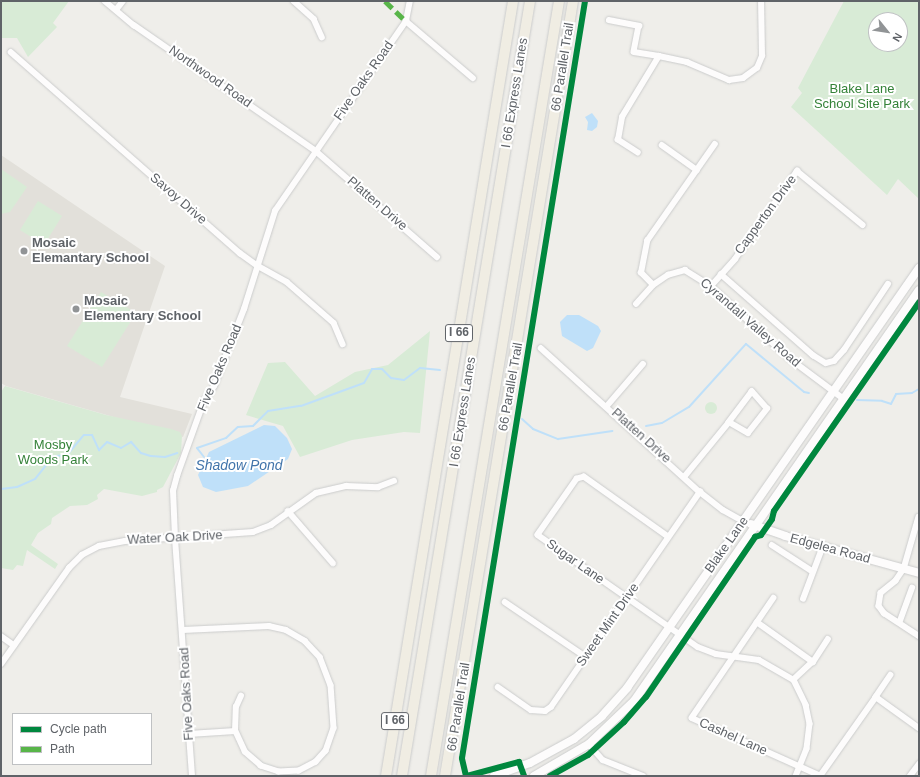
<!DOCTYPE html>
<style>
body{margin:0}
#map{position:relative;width:920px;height:777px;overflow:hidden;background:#efeeea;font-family:Arial,sans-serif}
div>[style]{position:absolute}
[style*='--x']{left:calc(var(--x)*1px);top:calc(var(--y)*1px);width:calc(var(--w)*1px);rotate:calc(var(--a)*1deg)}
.education>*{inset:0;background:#e2e0da}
.green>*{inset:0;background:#d8ebd6}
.round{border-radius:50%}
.water>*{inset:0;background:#bfe0f9}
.stream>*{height:2px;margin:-1px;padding:0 1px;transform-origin:1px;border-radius:1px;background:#bfe0f9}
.roads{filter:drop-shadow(0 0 1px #cbcccc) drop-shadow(0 0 1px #cbcccc)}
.street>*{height:5.5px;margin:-2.75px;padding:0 2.75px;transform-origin:2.75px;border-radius:2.75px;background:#fdfcfc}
.secondary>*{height:8px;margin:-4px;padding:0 4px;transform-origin:4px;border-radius:4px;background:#fdfcfc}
.highway>*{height:10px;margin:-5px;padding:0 5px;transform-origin:5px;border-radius:5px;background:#f0ede3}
.quiet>*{height:5px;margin-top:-2.5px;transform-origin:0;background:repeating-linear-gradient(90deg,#58b549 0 10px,transparent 0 15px)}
.cycleway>*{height:6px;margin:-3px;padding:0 3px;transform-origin:3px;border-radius:3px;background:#00873e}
.dots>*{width:11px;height:11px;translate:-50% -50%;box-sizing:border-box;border:2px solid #fff;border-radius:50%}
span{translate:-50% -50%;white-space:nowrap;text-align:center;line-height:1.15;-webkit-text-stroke:4px #fff;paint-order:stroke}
.shield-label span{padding:1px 3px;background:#fff;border:1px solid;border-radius:3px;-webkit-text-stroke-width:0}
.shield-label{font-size:12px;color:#5f6368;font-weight:700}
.street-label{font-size:13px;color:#5f6368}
.park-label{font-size:13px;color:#348238}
.poi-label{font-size:13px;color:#5f6368;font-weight:700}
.left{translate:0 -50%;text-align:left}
.water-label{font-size:14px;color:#4174aa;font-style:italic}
.frame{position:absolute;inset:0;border:2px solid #5f6368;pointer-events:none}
.legend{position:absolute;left:12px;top:713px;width:140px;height:52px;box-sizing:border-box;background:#fff;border:1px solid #bfc1c3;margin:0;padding:5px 7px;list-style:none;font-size:12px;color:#5f6368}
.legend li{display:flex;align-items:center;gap:8px;height:20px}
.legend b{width:20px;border:1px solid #bfc1c3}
.north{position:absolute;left:868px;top:12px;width:40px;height:40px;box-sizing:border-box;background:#fff;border:1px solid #bfc1c3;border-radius:50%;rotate:120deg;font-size:11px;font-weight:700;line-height:16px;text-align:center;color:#5f6368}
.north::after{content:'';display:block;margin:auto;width:14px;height:18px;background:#919496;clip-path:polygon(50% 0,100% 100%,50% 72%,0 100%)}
</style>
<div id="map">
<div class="education">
<i style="clip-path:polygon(1px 155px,165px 266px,120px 397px,192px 414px,183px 437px,6px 386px,1px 383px)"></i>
</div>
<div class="green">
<i style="clip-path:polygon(1px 1px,69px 1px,53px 23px,57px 27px,28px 57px,17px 38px,1px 38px)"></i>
<i style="clip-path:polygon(evenodd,844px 1px,919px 1px,919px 199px,898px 179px,887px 195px,791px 107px,802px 93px,798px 88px,844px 1px,876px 20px,900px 20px,900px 44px,876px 44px,876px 20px)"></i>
<i style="clip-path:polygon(1px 169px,27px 187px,10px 212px,1px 214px)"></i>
<i style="clip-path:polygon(38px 201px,62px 216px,44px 245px,20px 230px)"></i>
<i style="clip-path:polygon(101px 292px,136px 313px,102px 367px,67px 346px)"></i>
<i style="clip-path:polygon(430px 331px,420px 433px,404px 432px,352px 440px,300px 457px,283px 426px,246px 415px,268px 363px,285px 362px,315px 396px,355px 372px,388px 365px)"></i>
<i style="clip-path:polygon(5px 386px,106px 415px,171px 429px,180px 432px,182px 436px,181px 453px,163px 487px,157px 490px,157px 492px,142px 496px,104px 489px,97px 495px,98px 499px,87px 505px,70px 506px,52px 518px,51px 524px,38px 533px,31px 545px,58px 564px,55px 569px,27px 550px,23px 566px,17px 565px,13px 570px,1px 568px,1px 392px)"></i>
<i class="round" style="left:705px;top:402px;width:12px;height:12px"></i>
</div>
<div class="water">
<i style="clip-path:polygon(592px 113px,598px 121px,597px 127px,592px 131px,587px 130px,588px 122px,585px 117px)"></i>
<i style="clip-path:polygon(567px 315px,579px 315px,598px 326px,601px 331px,593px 348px,587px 351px,562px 336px,560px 322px)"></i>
<i style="clip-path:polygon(264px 425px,275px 426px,287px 438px,292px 449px,288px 459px,248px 486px,216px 492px,203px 487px,198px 475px,209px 452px)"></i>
</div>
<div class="stream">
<i style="--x:857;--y:400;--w:25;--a:2"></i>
<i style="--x:882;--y:401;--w:9;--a:18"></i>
<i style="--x:891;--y:404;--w:11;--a:-63"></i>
<i style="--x:896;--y:394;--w:16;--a:-4"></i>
<i style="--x:912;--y:393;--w:8;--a:-30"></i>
<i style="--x:522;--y:419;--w:15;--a:42"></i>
<i style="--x:533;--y:429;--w:27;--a:22"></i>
<i style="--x:558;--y:439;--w:55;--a:-8.4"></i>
<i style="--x:646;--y:426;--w:16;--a:-11"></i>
<i style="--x:662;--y:423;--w:31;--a:-31"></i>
<i style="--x:689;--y:407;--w:85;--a:-47.9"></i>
<i style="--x:746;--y:344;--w:75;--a:39.6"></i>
<i style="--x:804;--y:392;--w:5;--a:11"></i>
<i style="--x:204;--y:457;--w:11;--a:-128"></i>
<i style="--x:197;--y:448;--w:31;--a:-19"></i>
<i style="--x:226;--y:438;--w:16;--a:-43"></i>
<i style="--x:238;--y:427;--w:15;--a:-4"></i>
<i style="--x:253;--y:426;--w:21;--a:-45"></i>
<i style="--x:268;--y:411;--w:33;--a:-9"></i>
<i style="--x:301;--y:406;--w:67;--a:-20.1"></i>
<i style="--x:364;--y:383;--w:16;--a:-60"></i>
<i style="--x:372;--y:369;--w:10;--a:0"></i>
<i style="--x:382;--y:369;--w:13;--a:45"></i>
<i style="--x:391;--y:378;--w:13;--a:9"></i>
<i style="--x:404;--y:380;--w:20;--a:-37"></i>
<i style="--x:420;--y:368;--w:20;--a:6"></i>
<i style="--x:1;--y:489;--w:16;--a:-7"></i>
<i style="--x:17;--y:487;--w:20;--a:-24"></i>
<i style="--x:35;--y:479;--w:19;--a:-51"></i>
<i style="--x:47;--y:464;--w:7;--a:-106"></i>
<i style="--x:45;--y:457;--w:22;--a:-5"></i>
<i style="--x:67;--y:455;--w:26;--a:-50"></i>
<i style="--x:84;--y:435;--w:8;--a:0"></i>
<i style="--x:92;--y:435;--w:17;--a:65"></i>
<i style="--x:99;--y:450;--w:11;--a:-45"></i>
<i style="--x:107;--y:442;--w:15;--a:23"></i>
<i style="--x:121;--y:448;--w:12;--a:-31"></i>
<i style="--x:131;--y:442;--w:15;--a:48"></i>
<i style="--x:141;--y:453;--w:10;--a:17"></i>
<i style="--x:151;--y:456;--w:14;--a:4"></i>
<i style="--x:165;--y:457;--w:13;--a:-18"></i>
</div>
<div class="roads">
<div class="street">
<i style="--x:105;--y:1;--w:38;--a:40"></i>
<i style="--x:134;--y:25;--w:221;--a:34.7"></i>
<i style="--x:316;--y:151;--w:161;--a:41.2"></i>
<i style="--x:294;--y:1;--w:27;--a:42"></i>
<i style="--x:314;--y:19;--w:20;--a:66"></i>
<i style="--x:116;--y:10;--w:11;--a:-52"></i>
<i style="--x:609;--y:20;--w:31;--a:11"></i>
<i style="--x:639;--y:26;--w:26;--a:101"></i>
<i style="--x:634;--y:52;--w:25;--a:9"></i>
<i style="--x:406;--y:21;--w:88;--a:40.4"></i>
<i style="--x:11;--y:52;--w:305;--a:41.3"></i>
<i style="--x:240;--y:253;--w:22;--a:36"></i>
<i style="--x:258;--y:266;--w:33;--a:29"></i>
<i style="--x:287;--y:282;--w:62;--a:41.1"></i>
<i style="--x:334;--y:323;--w:23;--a:67"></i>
<i style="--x:662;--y:145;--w:43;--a:35.5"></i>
<i style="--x:638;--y:153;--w:24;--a:-147"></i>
<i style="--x:618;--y:140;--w:23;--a:-80"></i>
<i style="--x:622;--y:117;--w:71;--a:-58.8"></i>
<i style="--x:659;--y:56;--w:29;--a:12"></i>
<i style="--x:687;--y:62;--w:46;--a:23.2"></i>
<i style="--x:729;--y:80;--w:14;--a:-8"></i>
<i style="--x:743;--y:78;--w:17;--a:-36"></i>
<i style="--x:757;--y:68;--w:13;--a:-67"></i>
<i style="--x:762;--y:56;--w:55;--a:-91"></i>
<i style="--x:721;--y:274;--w:123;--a:41.4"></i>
<i style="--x:813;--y:355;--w:15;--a:32"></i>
<i style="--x:826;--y:363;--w:8;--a:-14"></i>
<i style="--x:834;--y:361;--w:15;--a:-48"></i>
<i style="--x:844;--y:350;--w:79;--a:-56.3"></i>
<i style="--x:653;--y:285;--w:17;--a:-135"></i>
<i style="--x:641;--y:273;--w:33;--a:-79"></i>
<i style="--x:647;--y:241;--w:118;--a:-55"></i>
<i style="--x:711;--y:286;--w:36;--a:-48"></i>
<i style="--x:735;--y:259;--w:108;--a:-54.8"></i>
<i style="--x:797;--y:171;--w:85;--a:39.3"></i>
<i style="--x:636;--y:304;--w:25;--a:-48"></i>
<i style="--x:653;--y:285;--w:18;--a:-34"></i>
<i style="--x:668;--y:275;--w:18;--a:-16"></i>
<i style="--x:685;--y:270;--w:31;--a:32"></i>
<i style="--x:711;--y:286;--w:106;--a:42.7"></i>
<i style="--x:789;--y:358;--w:69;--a:36.7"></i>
<i style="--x:541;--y:348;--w:215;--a:42.2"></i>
<i style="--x:700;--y:492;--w:29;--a:38"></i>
<i style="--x:723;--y:510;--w:23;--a:29"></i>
<i style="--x:607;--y:406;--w:55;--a:-49.4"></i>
<i style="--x:685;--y:476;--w:70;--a:-50.8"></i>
<i style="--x:729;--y:422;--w:22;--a:30"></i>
<i style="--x:748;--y:433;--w:31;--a:-52"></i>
<i style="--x:767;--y:409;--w:23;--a:-131"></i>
<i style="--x:752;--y:392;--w:38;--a:127"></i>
<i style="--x:288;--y:511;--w:69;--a:49.1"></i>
<i style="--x:919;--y:517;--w:54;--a:106.1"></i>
<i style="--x:904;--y:569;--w:14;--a:124"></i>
<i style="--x:896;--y:581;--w:19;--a:141"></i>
<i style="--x:881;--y:593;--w:13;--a:99"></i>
<i style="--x:879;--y:606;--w:9;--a:54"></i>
<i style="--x:884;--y:613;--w:42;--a:33.3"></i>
<i style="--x:668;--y:537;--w:103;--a:-144.5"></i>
<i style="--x:584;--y:477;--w:7;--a:164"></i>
<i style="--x:577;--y:479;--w:68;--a:124.9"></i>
<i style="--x:538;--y:535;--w:195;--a:35"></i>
<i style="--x:698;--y:647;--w:19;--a:21"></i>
<i style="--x:716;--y:654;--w:43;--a:7.9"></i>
<i style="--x:759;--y:660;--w:40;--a:29.7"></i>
<i style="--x:794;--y:680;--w:28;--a:64"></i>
<i style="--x:806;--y:705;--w:19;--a:78"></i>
<i style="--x:810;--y:724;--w:25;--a:97"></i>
<i style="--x:807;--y:749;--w:29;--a:112"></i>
<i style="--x:772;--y:545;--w:48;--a:33"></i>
<i style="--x:774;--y:598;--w:145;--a:124.3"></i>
<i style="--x:692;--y:718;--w:141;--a:24.2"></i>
<i style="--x:803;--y:599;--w:57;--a:-69.3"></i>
<i style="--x:505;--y:602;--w:98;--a:34.2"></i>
<i style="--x:900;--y:621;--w:35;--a:-70"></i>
<i style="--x:757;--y:622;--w:69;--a:35.5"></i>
<i style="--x:813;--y:662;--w:26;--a:137"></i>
<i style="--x:183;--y:630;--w:86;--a:-2.7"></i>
<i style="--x:269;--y:626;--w:17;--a:13"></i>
<i style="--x:286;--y:630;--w:22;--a:30"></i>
<i style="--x:305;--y:641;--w:22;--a:47"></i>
<i style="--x:320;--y:657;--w:30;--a:69"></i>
<i style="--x:331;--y:685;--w:43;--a:86"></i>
<i style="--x:334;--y:728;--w:24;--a:109"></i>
<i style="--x:326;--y:751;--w:15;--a:132"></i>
<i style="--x:316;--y:762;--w:19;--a:152"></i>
<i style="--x:299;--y:771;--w:20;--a:177"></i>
<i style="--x:279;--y:772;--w:19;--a:-162"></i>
<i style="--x:261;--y:766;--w:21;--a:-139"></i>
<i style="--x:245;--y:752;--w:23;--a:-115"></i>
<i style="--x:235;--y:731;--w:24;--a:-88"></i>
<i style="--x:236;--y:707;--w:12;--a:-66"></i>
<i style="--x:1;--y:636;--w:16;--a:35"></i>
<i style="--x:813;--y:662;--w:27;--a:-57"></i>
<i style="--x:1;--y:664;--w:118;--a:-54.7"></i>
<i style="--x:69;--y:568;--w:18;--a:-45"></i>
<i style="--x:82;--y:555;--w:19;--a:-28"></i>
<i style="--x:99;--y:546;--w:26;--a:-11"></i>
<i style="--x:125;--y:541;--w:128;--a:-4"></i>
<i style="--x:253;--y:532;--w:19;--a:-21"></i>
<i style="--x:271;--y:525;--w:55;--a:-35.4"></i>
<i style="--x:316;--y:493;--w:31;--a:-13"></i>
<i style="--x:346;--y:486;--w:32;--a:2"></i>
<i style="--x:378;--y:487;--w:17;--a:-21"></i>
<i style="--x:891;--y:675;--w:27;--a:124"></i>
<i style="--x:876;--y:697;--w:53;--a:35.8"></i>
<i style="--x:498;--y:687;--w:40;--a:34.9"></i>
<i style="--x:531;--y:710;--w:14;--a:4"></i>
<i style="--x:545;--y:711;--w:7;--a:-34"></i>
<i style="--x:551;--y:707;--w:262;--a:-55.3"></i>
<i style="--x:189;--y:734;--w:46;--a:-3.7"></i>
<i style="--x:589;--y:744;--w:21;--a:49"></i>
<i style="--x:603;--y:760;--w:43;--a:21.8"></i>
<i style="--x:192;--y:776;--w:239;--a:-94.1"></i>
<i style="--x:175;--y:538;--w:47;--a:-92.4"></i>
<i style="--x:173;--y:491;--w:16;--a:-75"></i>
<i style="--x:177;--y:476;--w:80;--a:-70.2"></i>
<i style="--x:204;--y:401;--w:18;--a:-56"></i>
<i style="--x:214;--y:386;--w:83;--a:-68.7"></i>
<i style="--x:244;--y:309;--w:103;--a:-72.4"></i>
<i style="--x:275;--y:211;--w:231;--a:-55.4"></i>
<i style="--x:406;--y:21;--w:20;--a:-79"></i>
<i style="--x:820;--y:776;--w:97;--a:-54.7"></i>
<i style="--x:910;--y:776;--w:15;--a:-53"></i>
</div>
<div class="secondary">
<i style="--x:751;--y:524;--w:36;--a:19"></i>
<i style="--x:785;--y:536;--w:139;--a:15.4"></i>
<i style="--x:494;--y:776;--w:38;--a:-20"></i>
<i style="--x:530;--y:763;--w:50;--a:-28.6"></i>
<i style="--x:574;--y:739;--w:36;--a:-39"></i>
<i style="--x:602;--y:716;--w:38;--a:-48"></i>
<i style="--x:627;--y:688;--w:512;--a:-55.19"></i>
<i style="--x:534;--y:776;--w:64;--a:-30.2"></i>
<i style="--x:589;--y:744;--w:62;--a:-43.7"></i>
<i style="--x:634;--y:701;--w:500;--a:-55.26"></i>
</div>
<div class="highway">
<i style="--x:386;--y:776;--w:785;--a:-80.69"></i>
<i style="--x:402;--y:776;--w:785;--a:-80.62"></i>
<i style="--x:431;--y:776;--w:785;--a:-80.62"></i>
<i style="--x:445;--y:776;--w:785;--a:-80.62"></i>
</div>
</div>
<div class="quiet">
<i style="--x:385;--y:1;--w:29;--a:44"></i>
</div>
<div class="cycleway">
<i style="--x:466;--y:776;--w:18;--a:-103"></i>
<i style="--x:462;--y:758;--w:767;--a:-80.77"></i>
<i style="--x:467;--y:776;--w:54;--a:-15.1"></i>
<i style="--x:519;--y:762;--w:15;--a:70"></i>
<i style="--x:550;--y:776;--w:43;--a:-28.9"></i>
<i style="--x:588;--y:755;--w:49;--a:-42.5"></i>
<i style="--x:624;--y:722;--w:33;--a:-49"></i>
<i style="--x:646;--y:697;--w:194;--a:-55.7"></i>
<i style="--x:755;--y:537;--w:6;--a:-18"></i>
<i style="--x:761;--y:535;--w:19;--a:-55"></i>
<i style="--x:772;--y:519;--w:8;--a:-76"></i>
<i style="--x:774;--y:511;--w:254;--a:-55.2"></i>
</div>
<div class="dots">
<i style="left:24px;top:251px;background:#919496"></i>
<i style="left:76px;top:309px;background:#919496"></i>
</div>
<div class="shield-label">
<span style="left:459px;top:333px">I 66</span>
<span style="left:395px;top:721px">I 66</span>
</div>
<div class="street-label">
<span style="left:563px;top:67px;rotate:-81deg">66 Parallel Trail</span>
<span style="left:210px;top:77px;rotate:35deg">Northwood Road</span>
<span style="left:364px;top:81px;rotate:-55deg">Five Oaks Road</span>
<span style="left:515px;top:93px;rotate:-81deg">I 66 Express Lanes</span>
<span style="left:178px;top:199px;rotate:41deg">Savoy Drive</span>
<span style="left:377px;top:204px;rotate:41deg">Platten Drive</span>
<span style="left:766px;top:215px;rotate:-54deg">Capperton Drive</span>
<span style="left:750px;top:323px;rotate:41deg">Cyrandall Valley Road</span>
<span style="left:220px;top:368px;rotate:-67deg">Five Oaks Road</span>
<span style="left:511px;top:387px;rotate:-80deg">66 Parallel Trail</span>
<span style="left:463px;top:412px;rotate:-81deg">I 66 Express Lanes</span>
<span style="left:641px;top:436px;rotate:42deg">Platten Drive</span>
<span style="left:175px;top:538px;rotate:-3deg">Water Oak Drive</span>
<span style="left:727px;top:545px;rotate:-55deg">Blake Lane</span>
<span style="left:830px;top:549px;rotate:15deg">Edgelea Road</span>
<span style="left:575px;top:562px;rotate:35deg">Sugar Lane</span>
<span style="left:608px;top:625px;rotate:-55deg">Sweet Mint Drive</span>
<span style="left:187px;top:694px;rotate:-93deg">Five Oaks Road</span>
<span style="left:459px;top:707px;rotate:-81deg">66 Parallel Trail</span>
<span style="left:733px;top:737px;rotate:24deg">Cashel Lane</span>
</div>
<div class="park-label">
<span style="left:862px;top:97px">Blake Lane<br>School Site Park</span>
<span style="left:53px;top:453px">Mosby<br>Woods Park</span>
</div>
<div class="poi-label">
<span class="left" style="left:32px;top:251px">Mosaic<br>Elemantary School</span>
<span class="left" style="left:84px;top:309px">Mosaic<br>Elementary School</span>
</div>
<div class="water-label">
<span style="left:239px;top:465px">Shadow Pond</span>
</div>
<div class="frame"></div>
<ul class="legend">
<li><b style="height:5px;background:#00873e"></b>Cycle path</li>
<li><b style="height:5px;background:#58b549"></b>Path</li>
</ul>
<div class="north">N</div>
</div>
